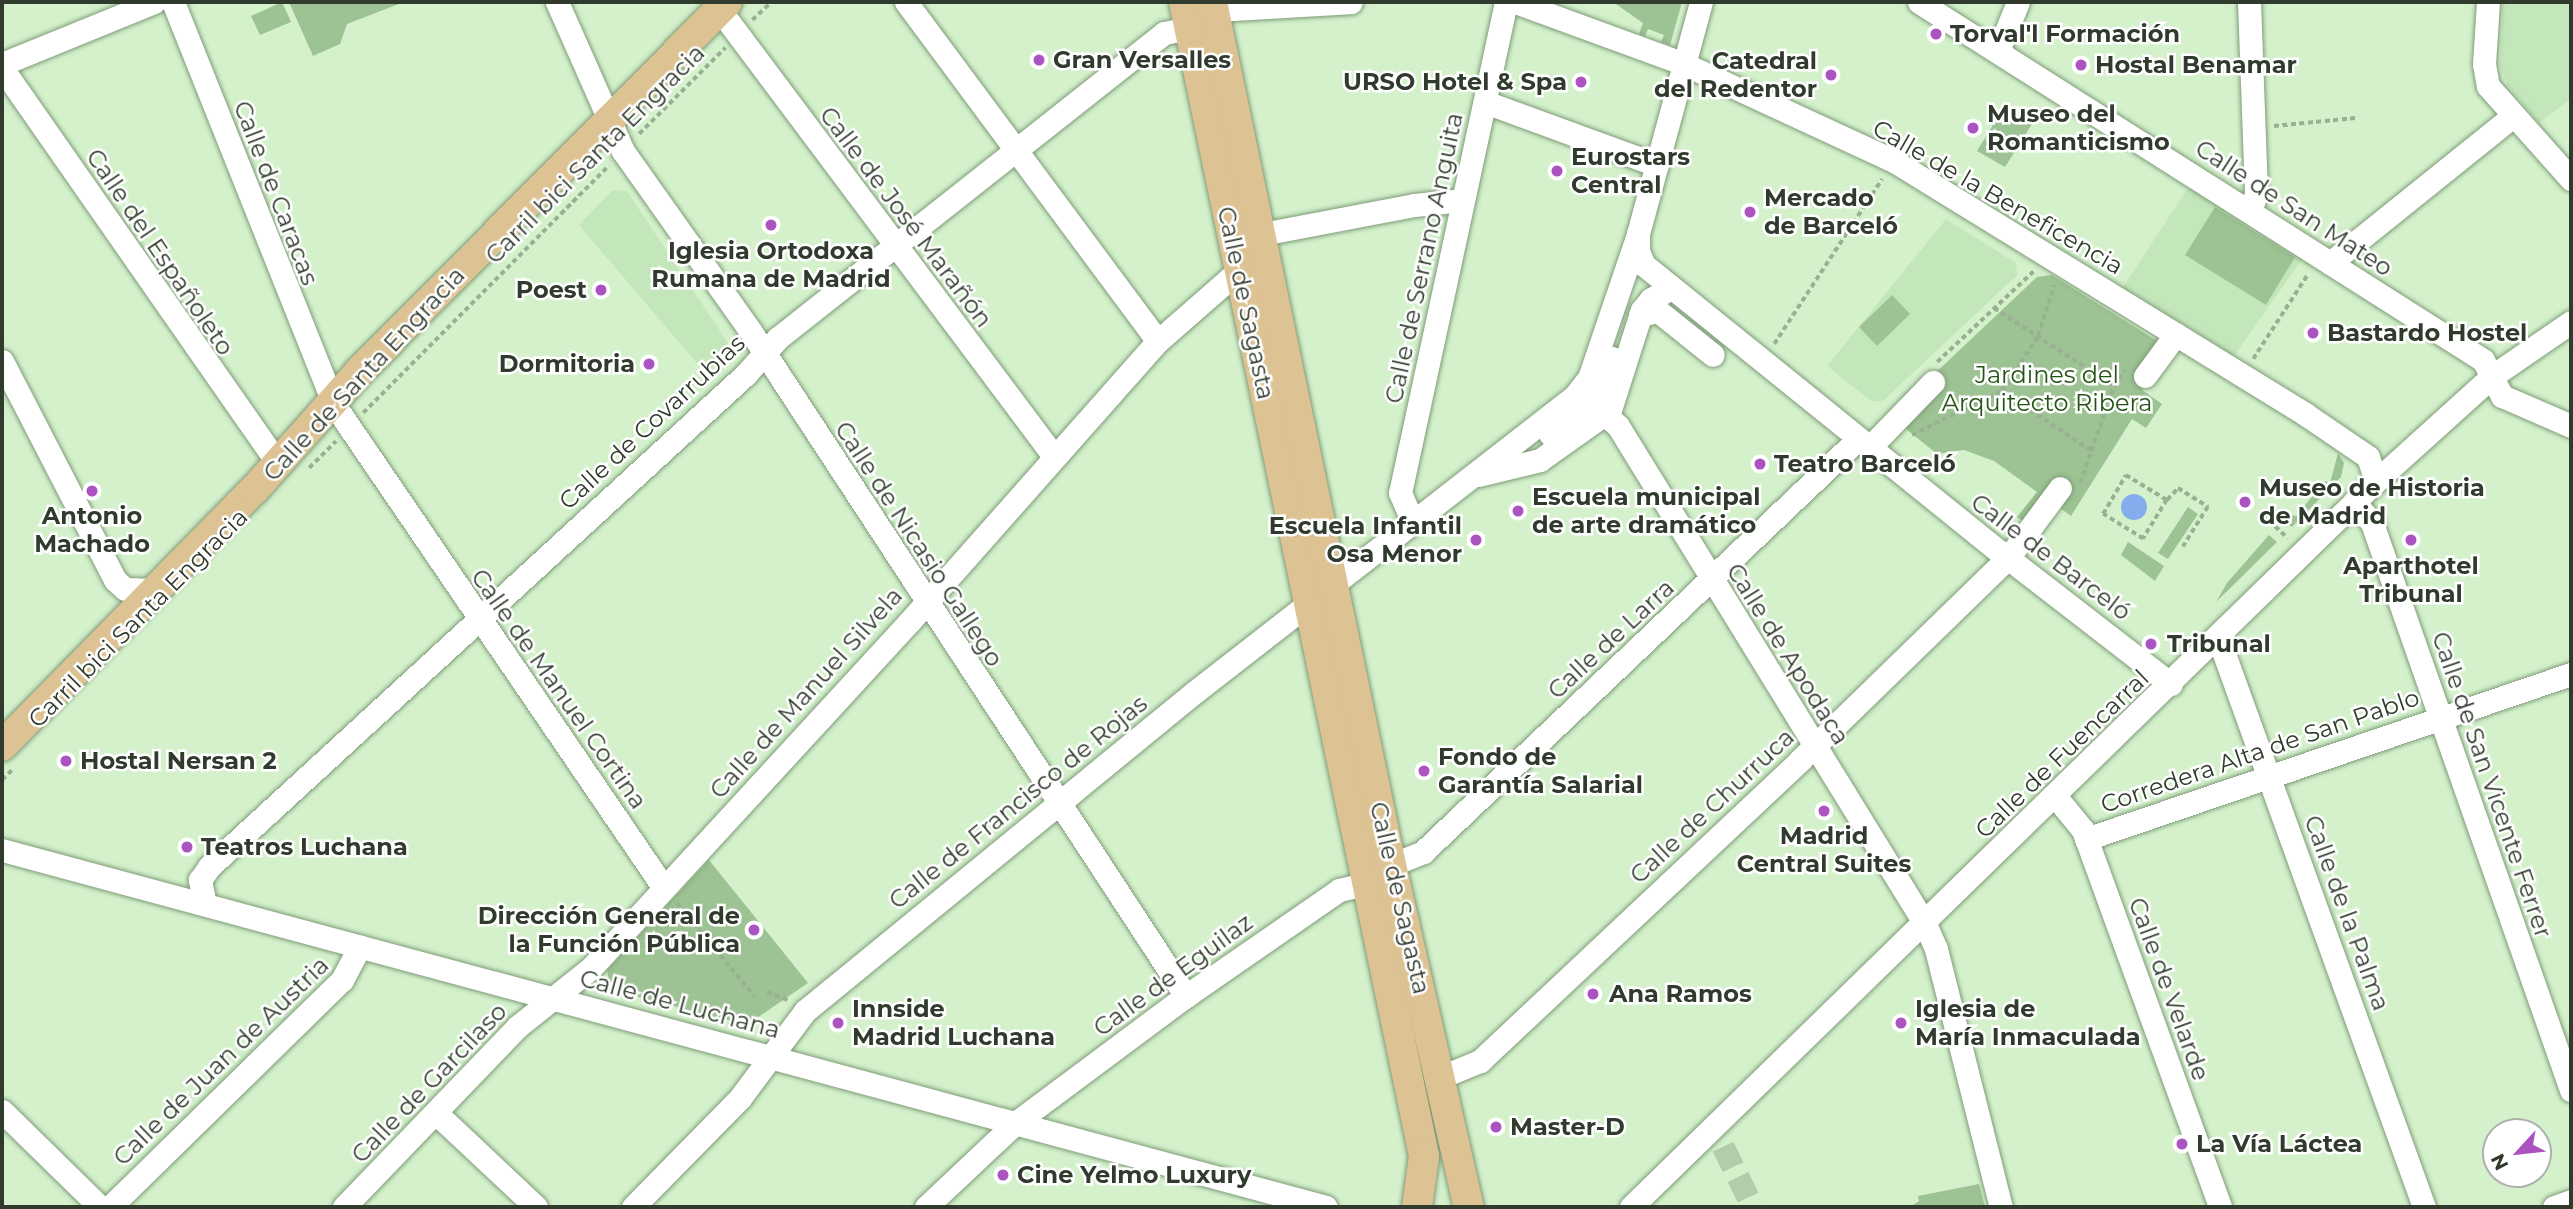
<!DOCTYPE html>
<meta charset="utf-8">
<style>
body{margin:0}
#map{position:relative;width:2573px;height:1209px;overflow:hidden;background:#d4f1cc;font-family:Montserrat,sans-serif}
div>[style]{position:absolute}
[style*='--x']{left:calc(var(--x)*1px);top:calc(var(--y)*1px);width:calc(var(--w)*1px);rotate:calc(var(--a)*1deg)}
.built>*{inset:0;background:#c4e6bb}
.green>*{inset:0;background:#9dc293}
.water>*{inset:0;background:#83aded}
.round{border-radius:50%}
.minor-tunnel>*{height:23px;margin-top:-11.5px;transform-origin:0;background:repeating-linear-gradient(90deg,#b3cdac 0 23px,transparent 0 34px)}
.path>*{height:3.5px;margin-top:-1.75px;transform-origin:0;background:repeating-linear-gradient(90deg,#99b093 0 5px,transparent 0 8.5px)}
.roads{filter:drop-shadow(0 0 2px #7f9b78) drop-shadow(0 0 2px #7f9b78)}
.minor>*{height:23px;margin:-11.5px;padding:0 11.5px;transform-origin:11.5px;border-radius:11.5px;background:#fff}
.major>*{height:30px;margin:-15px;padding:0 15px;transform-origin:15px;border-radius:15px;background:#ddc293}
.dots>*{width:19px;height:19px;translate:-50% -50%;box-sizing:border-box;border:4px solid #fff;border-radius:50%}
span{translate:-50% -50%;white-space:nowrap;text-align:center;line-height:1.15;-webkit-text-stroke:5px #fff;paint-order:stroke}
.poi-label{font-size:24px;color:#303b2d;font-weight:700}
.left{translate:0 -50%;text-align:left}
.right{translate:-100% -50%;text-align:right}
.street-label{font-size:24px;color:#303b2d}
.park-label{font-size:24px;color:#255516}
.frame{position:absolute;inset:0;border:4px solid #303b2d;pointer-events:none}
.north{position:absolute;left:2482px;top:1118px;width:70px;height:70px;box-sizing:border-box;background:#fff;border:2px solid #acb1ab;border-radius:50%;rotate:243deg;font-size:19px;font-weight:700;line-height:28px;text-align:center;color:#303b2d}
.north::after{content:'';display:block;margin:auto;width:24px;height:32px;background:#ab53c0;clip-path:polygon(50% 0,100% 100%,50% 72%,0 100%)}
</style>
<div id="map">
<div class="built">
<i style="clip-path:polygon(2503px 2px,2571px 2px,2571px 99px,2539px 123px,2508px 86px,2500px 67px)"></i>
<i style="clip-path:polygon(2190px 185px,2303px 258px,2234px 356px,2123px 287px)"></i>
<i style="clip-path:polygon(613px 190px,627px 191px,728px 343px,726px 356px,706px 374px,579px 225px)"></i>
<i style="clip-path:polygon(1946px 219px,2016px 263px,2017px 275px,1883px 401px,1871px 401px,1827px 366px)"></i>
</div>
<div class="green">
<i style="clip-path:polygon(282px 2px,291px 22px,260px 35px,251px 16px)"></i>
<i style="clip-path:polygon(289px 2px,404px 2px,347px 24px,340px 44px,313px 56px)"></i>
<i style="clip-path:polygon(1613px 2px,1682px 2px,1670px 45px,1661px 42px,1664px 35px,1648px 29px,1645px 36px,1639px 34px,1643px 23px)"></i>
<i style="clip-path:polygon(2004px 107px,2032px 124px,2005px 167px,1977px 151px)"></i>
<i style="clip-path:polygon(2215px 207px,2295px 257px,2266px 305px,2185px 255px)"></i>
<i style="clip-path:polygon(2052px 275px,2173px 351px,2142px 390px,2162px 404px,2146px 428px,2132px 419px,2071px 516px,2056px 505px,2028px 525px,2017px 517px,2037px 492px,1994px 461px,1964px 450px,1937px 454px,1900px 424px,1930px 378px,2037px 277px)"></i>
<i style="clip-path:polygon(1892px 295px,1910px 314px,1877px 346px,1859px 327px)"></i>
<i style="clip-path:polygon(2338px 453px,2344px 463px,2341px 477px,2292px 527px,2280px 519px,2284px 513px,2296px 516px,2325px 481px,2330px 483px)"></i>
<i style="clip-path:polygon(2188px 507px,2198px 514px,2168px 559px,2158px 553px)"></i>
<i style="clip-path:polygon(2269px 535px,2277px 542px,2216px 602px,2227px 583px)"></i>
<i style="clip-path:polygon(2128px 542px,2164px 566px,2155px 581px,2121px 555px)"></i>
<i style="clip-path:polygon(709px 860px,808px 983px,751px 1022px,736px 1022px,611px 990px,607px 970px)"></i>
<i style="clip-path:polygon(1979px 1184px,1985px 1207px,1910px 1207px,1919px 1201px,1918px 1196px)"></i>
</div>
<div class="water">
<i class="round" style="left:2121px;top:494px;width:26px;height:26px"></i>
</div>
<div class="minor-tunnel">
<i style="--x:1723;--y:1146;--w:68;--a:63.8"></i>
</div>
<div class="path">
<i style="--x:752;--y:20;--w:26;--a:-43"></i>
<i style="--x:2274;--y:126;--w:82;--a:-5.6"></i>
<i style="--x:639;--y:134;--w:122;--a:-45"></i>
<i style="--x:1994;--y:308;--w:143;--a:33"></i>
<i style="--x:1774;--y:344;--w:197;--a:-56.8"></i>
<i style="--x:2253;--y:359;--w:101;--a:-57.1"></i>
<i style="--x:1937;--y:362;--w:132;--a:-43.2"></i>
<i style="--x:2002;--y:391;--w:108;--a:33.7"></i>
<i style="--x:363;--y:413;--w:349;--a:-45.2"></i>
<i style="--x:1912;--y:435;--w:100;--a:-26.1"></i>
<i style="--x:2002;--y:391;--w:66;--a:-56.8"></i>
<i style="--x:2038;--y:336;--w:53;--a:-72.6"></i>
<i style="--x:309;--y:468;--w:38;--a:-45"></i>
<i style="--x:2126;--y:475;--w:48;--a:31.4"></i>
<i style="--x:2167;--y:500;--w:46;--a:121.6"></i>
<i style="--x:2143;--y:539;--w:47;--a:-148"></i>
<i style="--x:2103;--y:514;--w:45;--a:-59.5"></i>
<i style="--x:2080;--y:483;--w:103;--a:-70.7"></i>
<i style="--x:2114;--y:386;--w:19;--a:-55"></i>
<i style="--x:2167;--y:500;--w:16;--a:-47"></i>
<i style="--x:2178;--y:488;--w:36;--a:32"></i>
<i style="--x:2208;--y:507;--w:47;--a:122"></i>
<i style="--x:2263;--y:515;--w:34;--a:43"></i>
<i style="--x:2;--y:780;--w:17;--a:-45"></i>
<i style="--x:677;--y:903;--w:122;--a:50.3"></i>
<i style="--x:767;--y:992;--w:22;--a:21"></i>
</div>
<div class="roads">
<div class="minor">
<i style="--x:173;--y:2;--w:432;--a:68.2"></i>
<i style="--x:333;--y:403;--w:587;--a:55.69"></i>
<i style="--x:557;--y:2;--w:163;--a:66.1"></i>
<i style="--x:623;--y:151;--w:222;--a:54.7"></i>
<i style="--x:751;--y:332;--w:794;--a:56.77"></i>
<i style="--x:906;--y:2;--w:422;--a:53.4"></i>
<i style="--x:1515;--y:2;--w:180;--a:20.1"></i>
<i style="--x:1684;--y:64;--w:231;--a:24.8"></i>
<i style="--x:1894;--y:161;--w:483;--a:31.6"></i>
<i style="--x:2305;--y:414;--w:76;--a:34.3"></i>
<i style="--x:2368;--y:457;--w:25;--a:72"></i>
<i style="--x:1701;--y:2;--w:240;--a:105.2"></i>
<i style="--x:1638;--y:234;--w:17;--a:90"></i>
<i style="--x:1638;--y:251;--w:15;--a:67"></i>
<i style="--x:1644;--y:265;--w:457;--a:38.9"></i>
<i style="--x:2000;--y:552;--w:216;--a:37.7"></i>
<i style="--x:1919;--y:2;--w:668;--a:32.41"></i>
<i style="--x:2483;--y:360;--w:41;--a:62.2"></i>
<i style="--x:2502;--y:396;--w:75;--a:23.5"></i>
<i style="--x:2249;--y:2;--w:192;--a:87.9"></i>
<i style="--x:2256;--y:194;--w:18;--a:109"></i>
<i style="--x:2488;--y:2;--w:62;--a:93.7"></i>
<i style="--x:2484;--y:64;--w:22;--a:80"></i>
<i style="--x:2488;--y:86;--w:125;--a:48.3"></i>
<i style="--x:719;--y:9;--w:557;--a:53.17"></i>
<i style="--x:1214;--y:10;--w:137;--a:-3.3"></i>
<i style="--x:1998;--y:51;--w:53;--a:-67.8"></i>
<i style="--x:2;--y:64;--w:164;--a:-22.2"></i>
<i style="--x:2;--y:68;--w:483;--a:55.1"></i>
<i style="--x:1485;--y:102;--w:183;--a:20.1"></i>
<i style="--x:1262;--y:234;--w:155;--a:-10.8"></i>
<i style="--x:1414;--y:205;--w:49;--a:-5.8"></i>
<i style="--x:2330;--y:263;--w:235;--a:-38.8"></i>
<i style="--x:1640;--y:315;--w:18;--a:-13"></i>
<i style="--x:1658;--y:311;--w:70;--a:38.7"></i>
<i style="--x:2;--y:361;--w:246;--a:62.7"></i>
<i style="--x:115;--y:580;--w:13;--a:42"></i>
<i style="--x:125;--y:589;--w:31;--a:2"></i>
<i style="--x:2145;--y:376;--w:52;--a:-53.6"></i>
<i style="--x:1605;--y:414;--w:18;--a:43"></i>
<i style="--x:1618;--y:426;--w:585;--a:58.35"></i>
<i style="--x:1925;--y:924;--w:27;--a:66"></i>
<i style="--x:1936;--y:949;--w:266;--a:75.9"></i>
<i style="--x:1550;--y:434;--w:58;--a:-38"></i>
<i style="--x:1596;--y:398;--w:43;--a:-69.4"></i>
<i style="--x:1869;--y:448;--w:92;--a:-45.9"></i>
<i style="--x:1478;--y:475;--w:64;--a:-13.6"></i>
<i style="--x:1540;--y:460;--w:86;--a:-35.5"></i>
<i style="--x:1610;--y:410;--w:105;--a:-72.3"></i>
<i style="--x:1642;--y:310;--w:14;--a:-51"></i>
<i style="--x:1651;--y:299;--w:21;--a:-28"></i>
<i style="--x:2354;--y:502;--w:28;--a:49"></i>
<i style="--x:2372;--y:523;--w:601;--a:70.66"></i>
<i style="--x:1413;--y:523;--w:33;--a:-113"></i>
<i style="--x:1400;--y:493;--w:502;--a:-77.82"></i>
<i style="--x:2218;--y:637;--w:606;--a:70.13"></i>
<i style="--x:2056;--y:797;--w:43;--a:50.7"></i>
<i style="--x:2083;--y:830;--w:401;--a:70"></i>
<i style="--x:2086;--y:839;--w:512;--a:-18.79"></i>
<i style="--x:2;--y:850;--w:1371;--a:15.09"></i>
<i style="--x:1391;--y:865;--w:35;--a:-22"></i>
<i style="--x:1423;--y:852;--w:600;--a:-43.51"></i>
<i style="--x:205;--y:904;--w:25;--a:-102"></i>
<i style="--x:200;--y:880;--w:16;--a:-55"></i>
<i style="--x:209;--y:867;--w:729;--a:-42.55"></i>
<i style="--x:746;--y:374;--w:48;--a:-48.4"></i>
<i style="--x:778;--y:338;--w:492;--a:-38.3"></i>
<i style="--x:1164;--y:33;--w:25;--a:-11"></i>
<i style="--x:1441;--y:1077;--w:42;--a:-22.3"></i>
<i style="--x:1480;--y:1061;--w:439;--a:-43.2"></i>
<i style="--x:1800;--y:760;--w:290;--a:-44.2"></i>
<i style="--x:2008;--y:558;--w:87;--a:-53.4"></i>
<i style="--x:2;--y:1111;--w:137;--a:44.4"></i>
<i style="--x:436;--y:1113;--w:137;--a:43.2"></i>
<i style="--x:110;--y:1207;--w:325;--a:-44.4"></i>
<i style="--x:342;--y:980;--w:38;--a:-62"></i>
<i style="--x:344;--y:1207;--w:250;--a:-46.1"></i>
<i style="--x:517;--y:1027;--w:93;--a:-38.5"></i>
<i style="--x:590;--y:969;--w:473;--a:-47.4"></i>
<i style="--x:910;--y:621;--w:374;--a:-48.5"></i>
<i style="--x:1158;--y:341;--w:108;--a:-41.2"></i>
<i style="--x:633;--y:1207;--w:153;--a:-45.5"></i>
<i style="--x:740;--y:1098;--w:109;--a:-53.2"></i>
<i style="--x:805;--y:1011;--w:505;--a:-39.3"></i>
<i style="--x:1196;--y:691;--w:479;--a:-37.9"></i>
<i style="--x:1574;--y:397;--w:24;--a:-52"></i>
<i style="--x:1589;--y:378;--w:152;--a:-71.2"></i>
<i style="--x:926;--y:1207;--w:121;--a:-43.3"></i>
<i style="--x:1014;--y:1124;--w:214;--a:-36.7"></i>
<i style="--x:1186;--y:996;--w:186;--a:-34.7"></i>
<i style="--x:1339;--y:890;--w:32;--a:-13"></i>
<i style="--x:1631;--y:1207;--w:1040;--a:-44.26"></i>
<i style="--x:2376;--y:481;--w:155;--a:-42.1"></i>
<i style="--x:2491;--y:377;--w:97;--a:-34.5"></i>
<i style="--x:2554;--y:1207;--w:18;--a:-19"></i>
</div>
<div class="major">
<i style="--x:1184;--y:2;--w:1179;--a:78.25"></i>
<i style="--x:1424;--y:1156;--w:51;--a:97.8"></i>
<i style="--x:1212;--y:2;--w:881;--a:78.28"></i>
<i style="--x:1391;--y:865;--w:351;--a:77.2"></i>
<i style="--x:2;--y:746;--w:359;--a:-45.5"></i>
<i style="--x:254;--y:490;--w:158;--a:-48.3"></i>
<i style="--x:359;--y:372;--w:522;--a:-45.16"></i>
</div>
</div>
<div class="dots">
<i style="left:1936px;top:34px;background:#ab53c0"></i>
<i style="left:1039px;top:60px;background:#ab53c0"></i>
<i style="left:2081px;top:65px;background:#ab53c0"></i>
<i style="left:1831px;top:75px;background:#ab53c0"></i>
<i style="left:1581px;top:82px;background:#ab53c0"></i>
<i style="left:1973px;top:128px;background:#ab53c0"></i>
<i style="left:1557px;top:171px;background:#ab53c0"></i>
<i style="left:1750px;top:212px;background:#ab53c0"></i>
<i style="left:771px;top:225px;background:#ab53c0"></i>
<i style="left:601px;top:290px;background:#ab53c0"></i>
<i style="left:2313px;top:333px;background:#ab53c0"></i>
<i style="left:649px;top:364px;background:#ab53c0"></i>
<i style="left:1760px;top:464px;background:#ab53c0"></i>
<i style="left:92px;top:491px;background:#ab53c0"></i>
<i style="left:2245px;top:502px;background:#ab53c0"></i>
<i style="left:1518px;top:511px;background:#ab53c0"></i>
<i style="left:1476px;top:540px;background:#ab53c0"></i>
<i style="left:2411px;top:540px;background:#ab53c0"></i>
<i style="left:2151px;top:644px;background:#ab53c0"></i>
<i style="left:66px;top:761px;background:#ab53c0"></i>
<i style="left:1424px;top:771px;background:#ab53c0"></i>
<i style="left:1824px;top:811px;background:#ab53c0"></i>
<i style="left:187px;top:847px;background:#ab53c0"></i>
<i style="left:754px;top:930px;background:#ab53c0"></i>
<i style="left:1593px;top:994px;background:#ab53c0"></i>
<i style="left:838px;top:1023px;background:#ab53c0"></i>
<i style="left:1901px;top:1023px;background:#ab53c0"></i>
<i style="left:1496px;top:1127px;background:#ab53c0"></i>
<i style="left:2182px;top:1144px;background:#ab53c0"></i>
<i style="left:1003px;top:1175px;background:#ab53c0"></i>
</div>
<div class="poi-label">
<span class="left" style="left:1950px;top:34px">Torval'l Formación</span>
<span class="left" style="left:1053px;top:60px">Gran Versalles</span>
<span class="right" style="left:1817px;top:75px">Catedral<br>del Redentor</span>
<span class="left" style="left:2095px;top:65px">Hostal Benamar</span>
<span class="right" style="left:1567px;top:82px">URSO Hotel &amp; Spa</span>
<span class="left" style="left:1987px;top:128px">Museo del<br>Romanticismo</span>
<span class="left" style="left:1571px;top:171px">Eurostars<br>Central</span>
<span class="left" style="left:1764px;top:212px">Mercado<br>de Barceló</span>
<span style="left:771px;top:265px">Iglesia Ortodoxa<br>Rumana de Madrid</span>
<span class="right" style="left:587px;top:290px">Poest</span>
<span class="left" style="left:2327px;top:333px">Bastardo Hostel</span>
<span class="right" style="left:635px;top:364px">Dormitoria</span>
<span class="left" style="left:1774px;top:464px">Teatro Barceló</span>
<span class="left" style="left:2259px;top:502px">Museo de Historia<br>de Madrid</span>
<span class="left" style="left:1532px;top:511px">Escuela municipal<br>de arte dramático</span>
<span style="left:92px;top:530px">Antonio<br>Machado</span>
<span class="right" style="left:1462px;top:540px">Escuela Infantil<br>Osa Menor</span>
<span style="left:2411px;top:580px">Aparthotel<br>Tribunal</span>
<span class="left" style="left:2167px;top:644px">Tribunal</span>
<span class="left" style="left:1438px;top:771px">Fondo de<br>Garantía Salarial</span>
<span class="left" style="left:80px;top:761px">Hostal Nersan 2</span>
<span style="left:1824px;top:850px">Madrid<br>Central Suites</span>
<span class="left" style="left:201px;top:847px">Teatros Luchana</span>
<span class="right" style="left:740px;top:930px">Dirección General de<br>la Función Pública</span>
<span class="left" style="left:1609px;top:994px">Ana Ramos</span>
<span class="left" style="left:852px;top:1023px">Innside<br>Madrid Luchana</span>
<span class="left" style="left:1915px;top:1023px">Iglesia de<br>María Inmaculada</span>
<span class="left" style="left:1510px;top:1127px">Master-D</span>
<span class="left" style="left:2196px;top:1144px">La Vía Láctea</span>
<span class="left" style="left:1017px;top:1175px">Cine Yelmo Luxury</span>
</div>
<div class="street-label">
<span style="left:595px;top:154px;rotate:-45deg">Carril bici Santa Engracia</span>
<span style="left:276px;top:193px;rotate:69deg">Calle de Caracas</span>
<span style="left:1998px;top:197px;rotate:30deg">Calle de la Beneficencia</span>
<span style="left:2294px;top:208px;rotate:33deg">Calle de San Mateo</span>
<span style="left:906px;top:217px;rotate:53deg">Calle de José Marañón</span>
<span style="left:160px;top:252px;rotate:56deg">Calle del Españoleto</span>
<span style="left:1424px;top:258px;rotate:-78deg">Calle de Serrano Anguita</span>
<span style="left:1246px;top:303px;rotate:78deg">Calle de Sagasta</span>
<span style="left:364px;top:374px;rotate:-47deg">Calle de Santa Engracia</span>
<span style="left:652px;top:422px;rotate:-43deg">Calle de Covarrubias</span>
<span style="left:919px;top:544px;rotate:57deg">Calle de Nicasio Gallego</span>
<span style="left:2051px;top:557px;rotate:37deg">Calle de Barceló</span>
<span style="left:138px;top:618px;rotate:-45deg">Carril bici Santa Engracia</span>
<span style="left:1611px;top:639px;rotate:-43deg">Calle de Larra</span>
<span style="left:1788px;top:654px;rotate:58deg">Calle de Apodaca</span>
<span style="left:559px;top:689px;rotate:55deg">Calle de Manuel Cortina</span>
<span style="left:806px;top:693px;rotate:-48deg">Calle de Manuel Silvela</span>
<span style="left:2260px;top:751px;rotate:-19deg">Corredera Alta de San Pablo</span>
<span style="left:2062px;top:754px;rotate:-44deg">Calle de Fuencarral</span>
<span style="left:2492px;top:785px;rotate:71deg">Calle de San Vicente Ferrer</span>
<span style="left:1018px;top:802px;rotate:-39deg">Calle de Francisco de Rojas</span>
<span style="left:1712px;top:806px;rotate:-43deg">Calle de Churruca</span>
<span style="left:1400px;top:898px;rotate:77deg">Calle de Sagasta</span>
<span style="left:2347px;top:913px;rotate:70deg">Calle de la Palma</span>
<span style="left:1173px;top:975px;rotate:-36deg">Calle de Eguilaz</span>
<span style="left:2169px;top:989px;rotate:70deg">Calle de Velarde</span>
<span style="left:680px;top:1004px;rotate:15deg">Calle de Luchana</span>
<span style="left:221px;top:1061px;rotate:-44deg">Calle de Juan de Austria</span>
<span style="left:429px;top:1083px;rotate:-46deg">Calle de Garcilaso</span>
</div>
<div class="park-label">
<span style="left:2047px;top:389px">Jardines del<br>Arquitecto Ribera</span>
</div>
<div class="frame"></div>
<div class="north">N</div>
</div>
